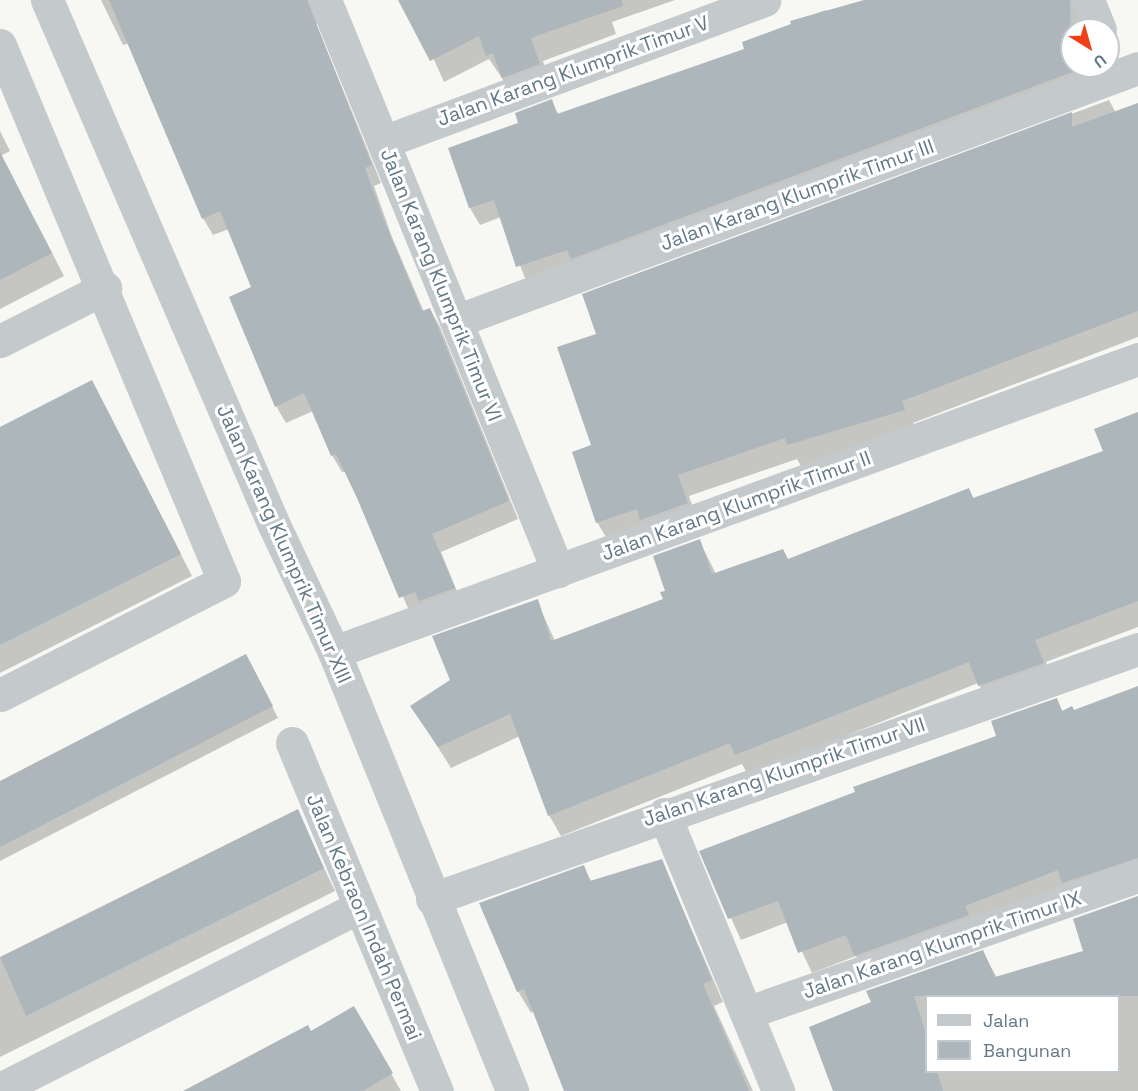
<!DOCTYPE html>
<style>
body{margin:0}
#map{position:relative;width:1138px;height:1091px;overflow:hidden;background:#f7f7f3;font-family:"Space Grotesk",sans-serif}
div>[style]{position:absolute}
[style*='--x']{left:calc(var(--x)*1px);top:calc(var(--y)*1px);width:calc(var(--w)*1px);rotate:calc(var(--a)*1deg)}
.shadow>*{inset:0;background:#0003}
.building>*{inset:0;background:#acb6bb}
.street>*{height:33px;margin:-16.5px;padding:0 16.5px;transform-origin:16.5px;border-radius:16.5px;background:#c4c9cc}
span{translate:-50% -50%;white-space:nowrap;text-align:center;line-height:1.15;-webkit-text-stroke:6px #fff;paint-order:stroke}
.street-label{font-size:20px;color:#637987}
.legend{position:absolute;left:925px;top:995px;width:195px;height:78px;box-sizing:border-box;background:#fff;border:2px solid #c1c9cf;margin:0;padding:8px 10px;list-style:none;font-size:18px;color:#637987}
.legend li{display:flex;align-items:center;gap:12px;height:30px}
.legend b{width:30px;border:2px solid #c1c9cf}
.north{position:absolute;left:1060px;top:18px;width:60px;height:60px;box-sizing:border-box;background:#fff;border:2px solid #c1c9cf;border-radius:50%;rotate:143deg;font-size:16px;font-weight:700;line-height:24px;text-align:center;color:#637987}
.north::after{content:'';display:block;margin:auto;width:21px;height:27px;background:#f13f19;clip-path:polygon(50% 0,100% 100%,50% 72%,0 100%)}
</style>
<div id="map">
<div class="shadow">
<i style="clip-path:polygon(101px 0,316px 0,317px 26px,381px 183px,374px 186px,392px 237px,424px 312px,430px 309px,440px 327px,518px 519px,441px 552px,463px 606px,411px 615px,359px 497px,346px 471px,342px 472px,332px 455px,313px 411px,286px 423px,276px 406px,253px 288px,229px 229px,213px 235px,203px 218px,129px 43px,123px 45px)"></i>
<i style="clip-path:polygon(407px 0,675px 0,612px 22px,616px 34px,543px 61px,551px 86px,516px 99px,489px 59px,444px 82px)"></i>
<i style="clip-path:polygon(866px 0,1080px 0,1081px 30px,1072px 30px,1072px 66px,1101px 66px,527px 283px,501px 217px,480px 225px,470px 208px,450px 149px,520px 124px,551px 101px,559px 115px,746px 50px,793px 25px,792px 22px,826px 10px,829px 14px)"></i>
<i style="clip-path:polygon(1109px 100px,1116px 113px,1138px 105px,1138px 337px,913px 423px,916px 432px,801px 466px,797px 459px,689px 496px,699px 525px,610px 544px,597px 522px,593px 446px,597px 335px,584px 295px)"></i>
<i style="clip-path:polygon(0 131px,10px 151px,0 156px)"></i>
<i style="clip-path:polygon(0 213px,36px 222px,64px 276px,0 309px)"></i>
<i style="clip-path:polygon(104px 404px,192px 576px,0 673px,0 429px)"></i>
<i style="clip-path:polygon(1138px 413px,1138px 627px,1046px 662px,1054px 684px,991px 706px,978px 683px,748px 775px,742px 764px,561px 836px,549px 815px,520px 736px,451px 768px,412px 706px,452px 680px,537px 601px,555px 641px,665px 600px,699px 540px,716px 574px,789px 561px,969px 490px,974px 499px,1105px 452px)"></i>
<i style="clip-path:polygon(252px 666px,278px 718px,0 861px,0 782px)"></i>
<i style="clip-path:polygon(1138px 687px,1138px 881px,867px 976px,856px 956px,812px 973px,788px 922px,741px 940px,701px 852px,998px 737px,1056px 699px,1063px 712px,1073px 712px)"></i>
<i style="clip-path:polygon(297px 811px,335px 891px,0 1057px,0 958px)"></i>
<i style="clip-path:polygon(662px 861px,723px 1002px,714px 1006px,753px 1091px,565px 1091px,534px 1011px,531px 1013px,518px 991px,583px 867px,592px 882px)"></i>
<i style="clip-path:polygon(evenodd,1138px 897px,1138px 1091px,835px 1091px,873px 1003px,983px 952px,997px 978px,1085px 952px,1138px 897px,926px 996px,1118px 996px,1118px 1072px,926px 1072px,926px 996px)"></i>
<i style="clip-path:polygon(354px 1008px,401px 1091px,186px 1091px,311px 1032px)"></i>
</div>
<div class="building">
<i style="clip-path:polygon(109px 0,307px 0,372px 165px,365px 168px,383px 218px,422px 311px,430px 308px,509px 501px,432px 534px,455px 588px,419px 601px,415px 592px,399px 598px,357px 498px,336px 454px,331px 456px,304px 393px,275px 407px,229px 297px,251px 287px,220px 211px,202px 219px)"></i>
<i style="clip-path:polygon(398px 0,622px 0,623px 6px,536px 36px,531px 39px,540px 64px,502px 78px,493px 53px,486px 56px,479px 36px,430px 61px)"></i>
<i style="clip-path:polygon(864px 0,1070px 0,1072px 72px,571px 259px,567px 250px,516px 267px,494px 200px,469px 208px,448px 148px,518px 123px,515px 113px,552px 99px,557px 114px,744px 49px,742px 42px,791px 24px,790px 21px)"></i>
<i style="clip-path:polygon(1138px 103px,1138px 311px,902px 401px,905px 410px,787px 445px,785px 438px,678px 475px,688px 503px,640px 520px,637px 509px,596px 523px,572px 452px,591px 445px,557px 347px,596px 334px,582px 294px,1072px 112px,1072px 127px)"></i>
<i style="clip-path:polygon(0 152px,52px 253px,0 280px)"></i>
<i style="clip-path:polygon(92px 380px,181px 554px,0 645px,0 427px)"></i>
<i style="clip-path:polygon(1138px 412px,1138px 601px,1035px 640px,1044px 663px,978px 686px,969px 662px,735px 755px,730px 743px,548px 816px,510px 714px,438px 747px,410px 706px,450px 680px,432px 636px,538px 599px,551px 641px,663px 599px,660px 592px,665px 591px,653px 556px,700px 539px,712px 574px,783px 549px,788px 559px,969px 488px,973px 498px,1103px 451px,1094px 429px)"></i>
<i style="clip-path:polygon(246px 654px,273px 706px,0 847px,0 781px)"></i>
<i style="clip-path:polygon(1138px 686px,1138px 858px,1062px 883px,1058px 870px,965px 906px,969px 915px,854px 956px,846px 935px,798px 953px,778px 901px,728px 919px,699px 851px,855px 792px,853px 787px,996px 736px,991px 721px,1057px 698px,1062px 711px,1072px 706px,1074px 710px)"></i>
<i style="clip-path:polygon(298px 809px,324px 868px,26px 1016px,0 957px)"></i>
<i style="clip-path:polygon(662px 859px,712px 980px,703px 984px,749px 1091px,564px 1091px,524px 989px,517px 992px,479px 903px,584px 865px,590px 881px)"></i>
<i style="clip-path:polygon(1138px 896px,1138px 996px,914px 996px,927px 1037px,927px 1071px,937px 1071px,943px 1091px,833px 1091px,809px 1027px,871px 1002px,866px 991px,983px 950px,995px 977px,1083px 951px,1073px 919px)"></i>
<i style="clip-path:polygon(354px 1006px,393px 1073px,363px 1091px,183px 1091px,308px 1025px,311px 1031px)"></i>
</div>
<div class="street">
<i style="--x:47;--y:0;--w:572;--a:66.62"></i>
<i style="--x:274;--y:525;--w:140;--a:64.7"></i>
<i style="--x:334;--y:652;--w:474;--a:67.9"></i>
<i style="--x:325;--y:0;--w:617;--a:67.8"></i>
<i style="--x:1088;--y:0;--w:32;--a:68"></i>
<i style="--x:0;--y:45;--w:581;--a:67.32"></i>
<i style="--x:224;--y:581;--w:251;--a:153"></i>
<i style="--x:383;--y:142;--w:407;--a:-20.4"></i>
<i style="--x:456;--y:321;--w:727;--a:-20.35"></i>
<i style="--x:0;--y:341;--w:118;--a:-26.8"></i>
<i style="--x:334;--y:652;--w:856;--a:-20.02"></i>
<i style="--x:292;--y:743;--w:377;--a:67.4"></i>
<i style="--x:664;--y:814;--w:300;--a:67.6"></i>
<i style="--x:432;--y:899;--w:749;--a:-19.5"></i>
<i style="--x:746;--y:1013;--w:415;--a:-19.3"></i>
<i style="--x:0;--y:1089;--w:402;--a:-26.9"></i>
</div>
<div class="street-label">
<span style="left:573px;top:71px;rotate:-20deg">Jalan Karang Klumprik Timur V</span>
<span style="left:797px;top:195px;rotate:-20deg">Jalan Karang Klumprik Timur III</span>
<span style="left:441px;top:285px;rotate:68deg">Jalan Karang Klumprik Timur VI</span>
<span style="left:736px;top:506px;rotate:-20deg">Jalan Karang Klumprik Timur II</span>
<span style="left:284px;top:544px;rotate:66deg">Jalan Karang Klumprik Timur XIII</span>
<span style="left:784px;top:772px;rotate:-19deg">Jalan Karang Klumprik Timur VII</span>
<span style="left:364px;top:917px;rotate:67deg">Jalan Kebraon Indah Permai</span>
<span style="left:942px;top:945px;rotate:-19deg">Jalan Karang Klumprik Timur IX</span>
</div>
<ul class="legend">
<li><b style="height:8px;background:#c4c9cc"></b>Jalan</li>
<li><b style="height:16px;background:#acb6bb"></b>Bangunan</li>
</ul>
<div class="north">U</div>
</div>
